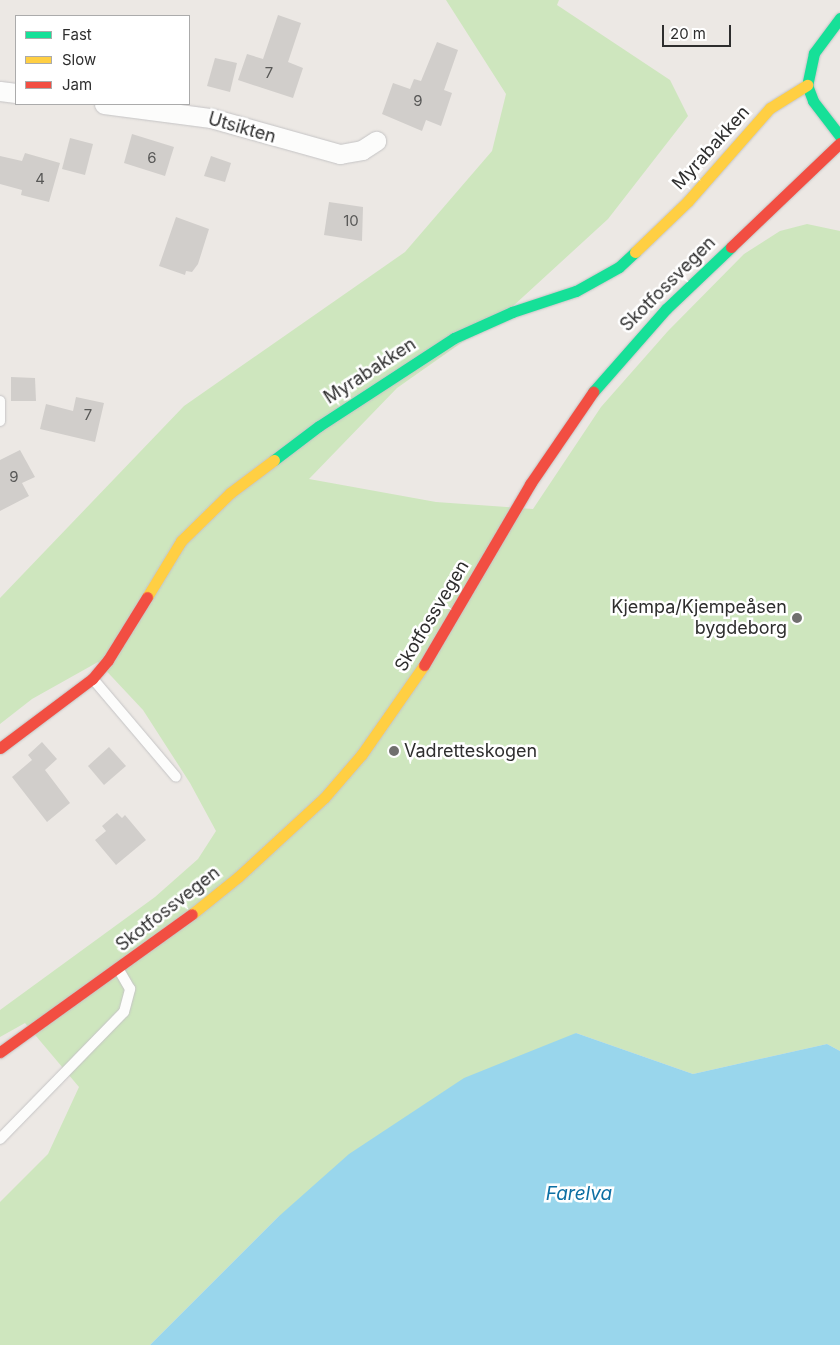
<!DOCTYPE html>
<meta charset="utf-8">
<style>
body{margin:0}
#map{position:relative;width:840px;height:1345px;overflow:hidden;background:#ece8e4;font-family:Inter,sans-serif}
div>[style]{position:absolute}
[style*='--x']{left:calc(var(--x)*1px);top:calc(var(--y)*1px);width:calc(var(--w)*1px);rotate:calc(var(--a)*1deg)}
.green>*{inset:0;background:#cee6be}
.water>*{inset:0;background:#99d6ec}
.building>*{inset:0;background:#d1cecb}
.roads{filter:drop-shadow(0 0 1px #c5c4c5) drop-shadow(0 0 1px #c5c4c5)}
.lane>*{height:10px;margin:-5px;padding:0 5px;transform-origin:5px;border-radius:5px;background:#fcfcfb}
.street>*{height:19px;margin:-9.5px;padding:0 9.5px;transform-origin:9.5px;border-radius:9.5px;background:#fcfcfb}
.fast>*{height:11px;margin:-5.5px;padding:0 5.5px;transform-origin:5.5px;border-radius:5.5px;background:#16e098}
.slow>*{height:11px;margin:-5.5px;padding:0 5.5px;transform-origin:5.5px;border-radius:5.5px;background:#ffcf43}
.jam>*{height:11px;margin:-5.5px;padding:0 5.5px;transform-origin:5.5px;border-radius:5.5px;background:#f24e42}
.dots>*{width:14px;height:14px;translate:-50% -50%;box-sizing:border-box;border:2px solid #fff;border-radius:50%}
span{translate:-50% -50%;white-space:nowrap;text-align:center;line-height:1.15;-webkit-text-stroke:5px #fff;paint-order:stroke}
.number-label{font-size:15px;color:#585857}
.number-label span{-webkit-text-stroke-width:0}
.street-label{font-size:18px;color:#2e2e2e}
.poi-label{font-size:18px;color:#2e2e2e}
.right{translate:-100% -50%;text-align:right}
.left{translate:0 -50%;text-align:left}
.water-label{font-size:19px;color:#0d6fa3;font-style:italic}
.legend{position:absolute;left:15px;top:15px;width:175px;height:90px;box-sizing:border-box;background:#fff;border:1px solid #ababab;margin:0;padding:6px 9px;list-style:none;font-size:15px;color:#2e2e2e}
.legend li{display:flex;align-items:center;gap:10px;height:25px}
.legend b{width:25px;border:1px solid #ababab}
.scale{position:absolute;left:662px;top:25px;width:69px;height:22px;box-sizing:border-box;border:2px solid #2e2e2e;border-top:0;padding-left:6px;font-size:15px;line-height:18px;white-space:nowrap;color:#2e2e2e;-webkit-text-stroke:4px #fff;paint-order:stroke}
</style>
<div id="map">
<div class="green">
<i style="clip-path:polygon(446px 0,559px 0,557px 5px,670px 80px,688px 116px,608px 219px,512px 307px,397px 388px,309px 479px,436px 502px,533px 509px,601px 407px,668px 331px,744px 254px,780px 231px,807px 224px,840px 231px,840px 1051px,827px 1044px,693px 1074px,576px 1033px,278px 1217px,150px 1345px,0 1345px,0 1202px,48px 1154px,79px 1087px,25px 1023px,0 1037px,0 1010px,155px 897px,198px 859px,216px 831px,190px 783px,143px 710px,98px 662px,32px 699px,0 724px,0 598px,184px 406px,405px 252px,492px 151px,506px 94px)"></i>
</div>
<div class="water">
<i style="clip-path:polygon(576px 1033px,693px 1074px,827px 1044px,840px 1051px,840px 1345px,150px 1345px,278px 1217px,349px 1154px,464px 1078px)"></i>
</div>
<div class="building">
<i style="clip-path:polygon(278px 15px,301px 23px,288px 62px,303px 68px,293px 98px,238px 80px,247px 54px,263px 59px)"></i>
<i style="clip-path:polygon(437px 42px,458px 50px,444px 90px,452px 93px,441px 126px,426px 120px,422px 131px,382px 114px,393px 83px,410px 89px,414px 79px,421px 81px)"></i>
<i style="clip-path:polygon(215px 58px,237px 63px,230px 92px,207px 86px)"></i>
<i style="clip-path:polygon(132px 134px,174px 147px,165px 176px,124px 163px)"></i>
<i style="clip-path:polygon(70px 138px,93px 144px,85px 175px,62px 169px)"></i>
<i style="clip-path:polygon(25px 153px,60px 163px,49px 202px,21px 195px,22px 190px,0 184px,0 156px,22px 161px)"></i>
<i style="clip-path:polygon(211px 156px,231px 163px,225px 182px,204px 176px)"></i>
<i style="clip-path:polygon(329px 202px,363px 207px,362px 241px,324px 235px)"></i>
<i style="clip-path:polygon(176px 217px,209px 229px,198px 264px,192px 272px,186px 271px,185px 275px,159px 266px)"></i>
<i style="clip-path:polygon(11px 377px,35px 378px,36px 401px,11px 401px)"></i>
<i style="clip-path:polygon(76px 397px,104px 403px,95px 442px,40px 429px,46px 404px,73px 411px)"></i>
<i style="clip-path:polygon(20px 450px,35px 477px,22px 483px,29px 496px,0 511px,0 460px)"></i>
<i style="clip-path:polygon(42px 742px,57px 759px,45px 770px,70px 803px,47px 822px,12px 777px,32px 760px,28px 755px)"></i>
<i style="clip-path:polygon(109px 747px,126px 766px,104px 785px,88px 766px)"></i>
<i style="clip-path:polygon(117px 813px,122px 818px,125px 815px,146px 840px,116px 865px,95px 840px,106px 831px,102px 826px)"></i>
</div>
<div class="roads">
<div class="lane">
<i style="--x:0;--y:401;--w:20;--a:90"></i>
<i style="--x:93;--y:679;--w:128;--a:49.7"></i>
<i style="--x:0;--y:1139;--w:177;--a:-45.7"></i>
<i style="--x:124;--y:1012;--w:24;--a:-75"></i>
<i style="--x:130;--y:989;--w:22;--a:-120"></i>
</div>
<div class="street">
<i style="--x:0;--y:91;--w:16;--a:7"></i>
<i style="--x:104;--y:104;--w:108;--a:7.5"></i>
<i style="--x:211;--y:118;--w:134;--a:15.6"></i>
<i style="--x:340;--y:154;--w:22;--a:-10"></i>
<i style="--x:362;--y:150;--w:17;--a:-33"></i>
</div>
<div class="fast">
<i style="--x:840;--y:18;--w:44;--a:126.6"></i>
<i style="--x:814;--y:53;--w:33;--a:102"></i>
<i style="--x:807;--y:85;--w:17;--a:69"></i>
<i style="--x:813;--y:101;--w:44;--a:52.4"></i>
<i style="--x:593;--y:392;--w:111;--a:-48.7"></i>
<i style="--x:666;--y:309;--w:90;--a:-43.6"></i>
<i style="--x:274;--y:460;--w:56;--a:-37.1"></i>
<i style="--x:319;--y:426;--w:161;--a:-33.1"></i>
<i style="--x:454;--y:338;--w:64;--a:-24.1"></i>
<i style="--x:512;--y:312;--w:67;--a:-18.2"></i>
<i style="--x:576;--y:291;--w:49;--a:-29.2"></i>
<i style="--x:619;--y:267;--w:22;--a:-43"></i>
</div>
<div class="slow">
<i style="--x:635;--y:252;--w:74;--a:-43.9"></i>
<i style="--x:688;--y:201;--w:124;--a:-48.6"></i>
<i style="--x:770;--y:108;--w:44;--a:-31.9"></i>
<i style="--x:147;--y:597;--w:66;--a:-58.7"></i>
<i style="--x:181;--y:541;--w:69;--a:-44.4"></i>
<i style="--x:230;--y:493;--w:55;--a:-36.9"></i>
<i style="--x:192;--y:914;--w:59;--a:-38.8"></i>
<i style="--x:238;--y:877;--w:117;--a:-42.6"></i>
<i style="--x:324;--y:798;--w:58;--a:-49.2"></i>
<i style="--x:362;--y:754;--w:108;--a:-55.1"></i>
</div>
<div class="jam">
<i style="--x:731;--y:247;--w:151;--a:-43.7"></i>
<i style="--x:424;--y:665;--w:210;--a:-59.6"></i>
<i style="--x:530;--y:484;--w:112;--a:-55.6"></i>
<i style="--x:0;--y:748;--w:115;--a:-36.9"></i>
<i style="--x:92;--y:679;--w:25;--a:-50"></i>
<i style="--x:108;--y:660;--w:74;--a:-58.2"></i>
<i style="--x:0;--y:1052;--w:236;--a:-35.7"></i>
</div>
</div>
<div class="dots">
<i style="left:797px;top:618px;background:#706f6e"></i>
<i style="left:394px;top:751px;background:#706f6e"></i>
</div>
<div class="number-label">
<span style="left:269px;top:73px">7</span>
<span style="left:418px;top:101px">9</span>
<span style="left:152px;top:158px">6</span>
<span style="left:40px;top:179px">4</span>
<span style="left:351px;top:221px">10</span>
<span style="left:88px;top:415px">7</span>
<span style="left:14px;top:477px">9</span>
</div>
<div class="street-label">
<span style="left:242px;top:128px;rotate:16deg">Utsikten</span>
<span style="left:711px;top:148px;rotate:-48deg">Myrabakken</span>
<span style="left:668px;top:284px;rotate:-45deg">Skotfossvegen</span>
<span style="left:370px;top:371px;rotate:-33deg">Myrabakken</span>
<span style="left:432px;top:616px;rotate:-59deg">Skotfossvegen</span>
<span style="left:168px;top:909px;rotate:-38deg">Skotfossvegen</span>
</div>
<div class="poi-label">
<span class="right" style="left:787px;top:618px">Kjempa/Kjempeåsen<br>bygdeborg</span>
<span class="left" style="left:404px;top:751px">Vadretteskogen</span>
</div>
<div class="water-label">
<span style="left:579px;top:1194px">Farelva</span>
</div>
<ul class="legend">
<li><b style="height:6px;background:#16e098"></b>Fast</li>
<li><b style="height:6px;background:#ffcf43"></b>Slow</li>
<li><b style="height:6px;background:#f24e42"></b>Jam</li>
</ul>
<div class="scale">20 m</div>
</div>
